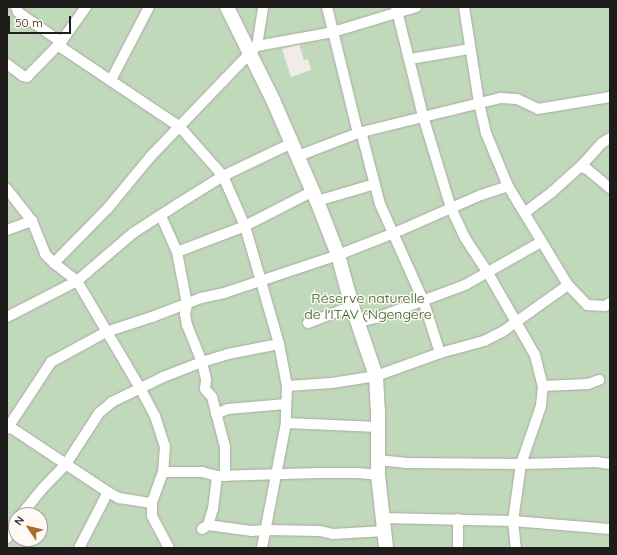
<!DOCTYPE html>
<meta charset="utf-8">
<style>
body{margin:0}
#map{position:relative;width:617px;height:555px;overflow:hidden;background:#f1ece7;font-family:Quicksand,sans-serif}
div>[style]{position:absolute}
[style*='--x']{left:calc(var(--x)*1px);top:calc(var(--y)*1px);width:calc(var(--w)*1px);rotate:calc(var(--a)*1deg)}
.green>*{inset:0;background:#c1d9bb}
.roads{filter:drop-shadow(0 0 1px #aca8a3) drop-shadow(0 0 1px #aca8a3)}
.street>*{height:10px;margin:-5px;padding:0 5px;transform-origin:5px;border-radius:5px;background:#fff}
.secondary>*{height:14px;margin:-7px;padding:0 7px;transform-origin:7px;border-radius:7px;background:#fff}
span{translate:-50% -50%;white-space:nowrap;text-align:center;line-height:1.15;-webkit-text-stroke:3px #fef9f4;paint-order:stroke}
.park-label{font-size:14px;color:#2d5b1f}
.frame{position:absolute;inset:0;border:8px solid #1f1d1c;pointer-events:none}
.north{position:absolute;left:8px;top:507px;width:40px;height:40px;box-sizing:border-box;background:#fef9f4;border:1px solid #a5a19e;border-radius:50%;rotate:305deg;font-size:11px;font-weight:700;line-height:16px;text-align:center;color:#1f1d1c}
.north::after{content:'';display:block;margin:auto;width:14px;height:18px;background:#a76d2c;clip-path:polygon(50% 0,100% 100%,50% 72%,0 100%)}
.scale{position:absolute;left:8px;top:16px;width:63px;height:18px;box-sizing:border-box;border:2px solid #1f1d1c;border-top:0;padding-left:5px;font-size:12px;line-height:14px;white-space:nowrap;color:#1f1d1c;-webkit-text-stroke:3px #fef9f4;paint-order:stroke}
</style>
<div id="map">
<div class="green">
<i style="clip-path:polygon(evenodd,7px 7px,610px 7px,610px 548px,7px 548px,7px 7px,299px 44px,304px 60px,308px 59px,311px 70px,291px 77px,282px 49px,299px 44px,7px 7px,16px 515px,40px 515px,40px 539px,16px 539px,16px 515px)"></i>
</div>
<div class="roads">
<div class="street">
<i style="--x:16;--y:7;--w:5;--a:68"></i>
<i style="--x:18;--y:12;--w:52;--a:34.9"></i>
<i style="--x:61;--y:42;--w:6;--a:81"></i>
<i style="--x:62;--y:48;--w:142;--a:33.8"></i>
<i style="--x:180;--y:127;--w:65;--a:48.7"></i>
<i style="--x:223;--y:176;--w:55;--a:66.3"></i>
<i style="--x:245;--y:226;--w:123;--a:73.9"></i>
<i style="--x:279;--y:344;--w:43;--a:79.2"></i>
<i style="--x:287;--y:386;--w:37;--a:92"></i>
<i style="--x:286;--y:423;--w:127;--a:100.9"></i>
<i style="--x:327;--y:7;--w:130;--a:76.2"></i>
<i style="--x:358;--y:133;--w:4;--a:27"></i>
<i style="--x:362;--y:135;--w:71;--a:75.4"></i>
<i style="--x:380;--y:204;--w:105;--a:65.9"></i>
<i style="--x:423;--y:300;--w:56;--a:72.2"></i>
<i style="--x:396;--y:7;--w:112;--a:76.1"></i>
<i style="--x:423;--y:116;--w:96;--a:73.1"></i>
<i style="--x:451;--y:208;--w:33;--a:65"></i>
<i style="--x:465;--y:238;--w:42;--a:56.7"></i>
<i style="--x:488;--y:273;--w:95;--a:60.2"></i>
<i style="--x:535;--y:355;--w:32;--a:76"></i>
<i style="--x:543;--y:386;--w:20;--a:96"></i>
<i style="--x:541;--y:406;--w:61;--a:109"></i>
<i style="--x:521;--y:464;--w:58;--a:98"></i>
<i style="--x:513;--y:521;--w:27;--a:84"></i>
<i style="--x:464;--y:7;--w:97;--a:81.1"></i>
<i style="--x:479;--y:103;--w:31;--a:77"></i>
<i style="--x:486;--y:133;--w:57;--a:67.5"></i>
<i style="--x:508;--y:186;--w:116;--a:58.8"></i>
<i style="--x:568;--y:285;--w:28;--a:46"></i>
<i style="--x:587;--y:305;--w:18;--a:3"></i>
<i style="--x:605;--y:306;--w:6;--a:-31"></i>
<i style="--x:257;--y:46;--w:77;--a:-10.4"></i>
<i style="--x:333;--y:32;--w:87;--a:-16.8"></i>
<i style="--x:410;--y:59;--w:61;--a:-9.5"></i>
<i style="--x:7;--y:64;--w:20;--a:37"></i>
<i style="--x:23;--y:76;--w:4;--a:14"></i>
<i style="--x:27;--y:77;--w:49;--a:-45.8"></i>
<i style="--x:61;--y:42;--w:43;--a:-54.5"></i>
<i style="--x:111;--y:80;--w:82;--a:-62.5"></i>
<i style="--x:298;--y:156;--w:64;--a:-21"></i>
<i style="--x:358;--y:133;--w:146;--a:-13.8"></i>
<i style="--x:500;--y:98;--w:17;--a:3"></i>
<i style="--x:517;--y:99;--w:23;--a:25"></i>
<i style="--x:538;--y:109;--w:73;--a:-9.5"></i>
<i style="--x:580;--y:167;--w:7;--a:16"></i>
<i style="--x:587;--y:169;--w:30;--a:40"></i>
<i style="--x:7;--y:189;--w:41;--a:52"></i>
<i style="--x:32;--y:221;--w:35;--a:68"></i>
<i style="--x:45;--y:254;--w:13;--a:45"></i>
<i style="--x:54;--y:263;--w:29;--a:38"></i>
<i style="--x:77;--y:281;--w:124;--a:59.5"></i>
<i style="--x:140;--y:388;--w:32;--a:62"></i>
<i style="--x:155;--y:416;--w:32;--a:72"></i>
<i style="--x:165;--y:446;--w:26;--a:94"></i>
<i style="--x:163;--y:472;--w:33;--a:110"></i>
<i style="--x:152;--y:503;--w:13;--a:90"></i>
<i style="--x:152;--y:516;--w:36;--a:62"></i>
<i style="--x:317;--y:201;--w:60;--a:-16.3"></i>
<i style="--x:524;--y:211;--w:3;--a:0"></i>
<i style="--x:527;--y:211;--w:31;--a:-37"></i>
<i style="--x:552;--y:192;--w:42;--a:-42.1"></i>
<i style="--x:583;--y:164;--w:28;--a:-48"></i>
<i style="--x:602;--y:143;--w:9;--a:-32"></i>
<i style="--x:161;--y:216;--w:39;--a:66"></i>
<i style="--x:177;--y:252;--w:53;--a:79.1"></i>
<i style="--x:187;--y:304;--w:10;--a:101"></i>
<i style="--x:185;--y:314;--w:11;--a:80"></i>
<i style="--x:187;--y:325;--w:40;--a:68"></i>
<i style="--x:202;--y:362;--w:18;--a:77"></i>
<i style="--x:206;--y:380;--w:9;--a:96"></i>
<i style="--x:205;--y:389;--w:11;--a:49"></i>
<i style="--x:212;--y:397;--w:52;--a:75.4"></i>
<i style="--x:225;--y:447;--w:29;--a:90"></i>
<i style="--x:7;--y:230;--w:27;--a:-20"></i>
<i style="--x:177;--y:252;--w:73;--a:-20.9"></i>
<i style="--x:245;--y:226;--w:76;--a:-27.2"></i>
<i style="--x:54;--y:263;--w:77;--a:-45.5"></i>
<i style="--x:108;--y:208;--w:66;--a:-50.5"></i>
<i style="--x:150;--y:157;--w:154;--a:-46.1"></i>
<i style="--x:257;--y:46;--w:39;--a:-81"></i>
<i style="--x:7;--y:317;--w:79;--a:-27.2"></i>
<i style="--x:77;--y:281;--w:74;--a:-40.6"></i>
<i style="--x:133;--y:233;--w:54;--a:-32.8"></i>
<i style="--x:178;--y:204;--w:53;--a:-31.9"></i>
<i style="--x:223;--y:176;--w:76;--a:-25.6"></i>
<i style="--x:358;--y:322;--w:22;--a:-13"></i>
<i style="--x:379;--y:317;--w:92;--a:-20.4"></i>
<i style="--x:465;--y:285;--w:87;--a:-29.5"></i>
<i style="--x:308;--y:323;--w:47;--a:-21.1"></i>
<i style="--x:287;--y:386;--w:45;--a:-3.8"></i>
<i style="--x:332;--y:383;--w:45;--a:-9"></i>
<i style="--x:376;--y:376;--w:68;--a:-19.8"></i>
<i style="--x:440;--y:353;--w:46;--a:-15.3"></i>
<i style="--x:484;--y:341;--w:20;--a:-27"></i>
<i style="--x:502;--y:332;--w:81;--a:-35.5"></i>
<i style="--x:543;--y:386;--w:45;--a:-2.5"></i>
<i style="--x:588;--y:384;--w:12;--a:-20"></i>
<i style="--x:216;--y:414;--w:13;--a:-23"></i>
<i style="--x:228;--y:409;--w:58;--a:-4.9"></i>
<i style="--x:286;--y:423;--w:92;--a:2.5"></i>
<i style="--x:7;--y:425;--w:121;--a:33.6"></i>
<i style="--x:108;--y:492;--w:13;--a:29"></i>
<i style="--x:119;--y:498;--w:33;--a:9"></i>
<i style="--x:7;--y:429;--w:80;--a:-56.7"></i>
<i style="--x:51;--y:362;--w:63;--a:-28.6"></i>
<i style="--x:106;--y:332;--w:48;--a:-18.1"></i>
<i style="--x:152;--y:317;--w:53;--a:-21.2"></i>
<i style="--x:201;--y:298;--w:24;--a:-12"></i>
<i style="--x:224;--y:293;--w:120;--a:-18.4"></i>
<i style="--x:338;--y:255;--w:58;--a:-21.3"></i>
<i style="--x:392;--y:234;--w:97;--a:-23.7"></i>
<i style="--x:481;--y:195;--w:28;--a:-18"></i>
<i style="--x:378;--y:460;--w:27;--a:6"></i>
<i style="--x:405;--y:463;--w:116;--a:0.5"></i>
<i style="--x:521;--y:464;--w:75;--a:-1.5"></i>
<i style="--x:596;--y:462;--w:14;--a:8"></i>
<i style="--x:163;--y:472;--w:39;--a:0"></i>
<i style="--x:202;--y:472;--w:16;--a:15"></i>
<i style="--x:217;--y:476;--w:102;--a:-1.7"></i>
<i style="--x:319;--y:473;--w:38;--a:0"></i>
<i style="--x:357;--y:473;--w:21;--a:5"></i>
<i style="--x:21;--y:515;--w:33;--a:-51"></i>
<i style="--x:42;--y:489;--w:35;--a:-46"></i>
<i style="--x:66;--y:464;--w:61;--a:-57.1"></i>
<i style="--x:99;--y:413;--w:17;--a:-40"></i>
<i style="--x:112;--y:402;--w:57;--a:-26.1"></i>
<i style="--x:163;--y:377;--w:42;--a:-21"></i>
<i style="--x:202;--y:362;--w:27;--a:-17"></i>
<i style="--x:228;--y:354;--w:52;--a:-11.1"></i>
<i style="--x:383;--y:518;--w:130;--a:1.3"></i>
<i style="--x:513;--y:521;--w:97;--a:4.7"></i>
<i style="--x:208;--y:525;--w:17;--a:-73"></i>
<i style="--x:213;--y:509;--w:33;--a:-83"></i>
<i style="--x:202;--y:529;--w:7;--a:-34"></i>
<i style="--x:208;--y:525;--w:43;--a:7.9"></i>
<i style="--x:251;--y:531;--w:14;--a:-4"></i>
<i style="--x:265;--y:530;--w:55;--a:1"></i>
<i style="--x:320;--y:531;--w:13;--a:13"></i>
<i style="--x:333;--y:534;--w:52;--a:-3.3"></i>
<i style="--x:7;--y:538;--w:17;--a:-57"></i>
<i style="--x:79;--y:548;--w:63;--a:-62.6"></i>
<i style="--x:458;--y:548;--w:29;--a:-90"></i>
</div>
<div class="secondary">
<i style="--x:227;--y:7;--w:104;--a:63.7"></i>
<i style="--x:273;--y:100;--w:110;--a:66.5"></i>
<i style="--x:317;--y:201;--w:58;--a:68.7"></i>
<i style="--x:338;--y:255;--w:53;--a:74.6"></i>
<i style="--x:352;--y:306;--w:74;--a:71.1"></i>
<i style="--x:376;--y:376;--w:36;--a:87"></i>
<i style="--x:378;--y:412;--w:63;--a:90"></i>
<i style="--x:378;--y:475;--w:73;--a:83.7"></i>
</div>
</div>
<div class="park-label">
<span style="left:368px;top:306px">Réserve naturelle<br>de l'ITAV (Ngengere</span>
</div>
<div class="frame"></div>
<div class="north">N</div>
<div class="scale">50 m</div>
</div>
